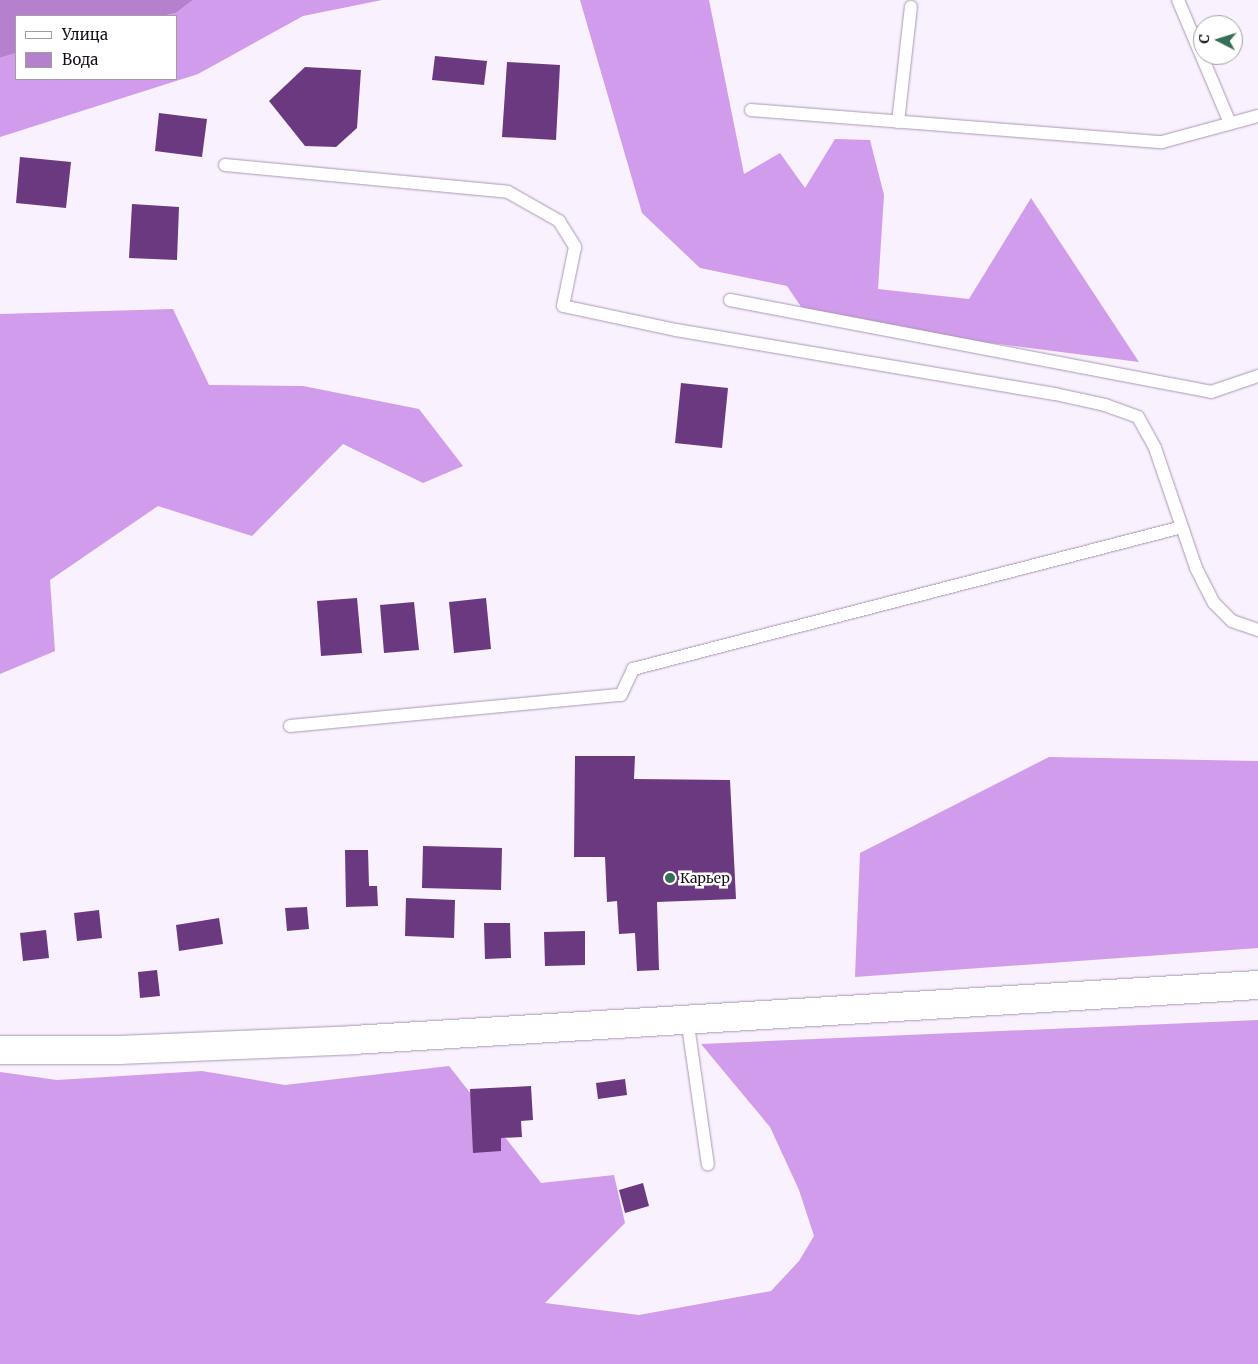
<!DOCTYPE html>
<meta charset="utf-8">
<style>
body{margin:0}
#map{position:relative;width:1258px;height:1364px;overflow:hidden;background:#f9f1fe;font-family:Merriweather,serif}
div>[style]{position:absolute}
[style*='--x']{left:calc(var(--x)*1px);top:calc(var(--y)*1px);width:calc(var(--w)*1px);rotate:calc(var(--a)*1deg)}
.forest>*{inset:0;background:#d19ceb}
.water>*{inset:0;background:#b581ce}
.building>*{inset:0;background:#6a3980}
.roads{filter:drop-shadow(0 0 1px #aa97b4) drop-shadow(0 0 1px #aa97b4)}
.lane>*{height:12px;margin:-6px;padding:0 6px;transform-origin:6px;border-radius:6px;background:#fff}
.secondary>*{height:28px;margin:-14px;padding:0 14px;transform-origin:14px;border-radius:14px;background:#fff}
.dots>*{width:14px;height:14px;translate:-50% -50%;box-sizing:border-box;border:2px solid #fff;border-radius:50%}
span{translate:-50% -50%;white-space:nowrap;text-align:center;line-height:1.15;-webkit-text-stroke:5px #fff;paint-order:stroke}
.poi-label{font-size:14px;color:#160f19}
.left{translate:0 -50%;text-align:left}
.legend{position:absolute;left:15px;top:15px;width:162px;height:65px;box-sizing:border-box;background:#fff;border:1px solid #a29fa3;margin:0;padding:6px 9px;list-style:none;font-size:15px;color:#160f19}
.legend li{display:flex;align-items:center;gap:10px;height:25px}
.legend b{width:25px;border:1px solid #a29fa3}
.north{position:absolute;left:1193px;top:15px;width:50px;height:50px;box-sizing:border-box;background:#fff;border:1px solid #a29fa3;border-radius:50%;rotate:275deg;font-size:14px;font-weight:700;line-height:20px;text-align:center;color:#160f19}
.north::after{content:'';display:block;margin:auto;width:18px;height:22px;background:#366f57;clip-path:polygon(50% 0,100% 100%,50% 72%,0 100%)}
</style>
<div id="map">
<div class="forest">
<i style="clip-path:polygon(193px 0,382px 0,303px 16px,198px 74px,0 137px,0 58px,16px 53px,16px 79px,176px 79px,176px 16px,162px 16px,176px 13px)"></i>
<i style="clip-path:polygon(580px 0,709px 0,744px 174px,780px 153px,805px 188px,835px 139px,870px 140px,884px 195px,878px 289px,969px 299px,1031px 198px,1139px 362px,810px 320px,787px 286px,700px 268px,642px 213px)"></i>
<i style="clip-path:polygon(173px 309px,209px 385px,303px 386px,419px 409px,463px 466px,423px 483px,343px 444px,252px 536px,158px 506px,50px 580px,55px 651px,0 674px,0 314px)"></i>
<i style="clip-path:polygon(1049px 757px,1258px 761px,1258px 948px,855px 977px,860px 853px)"></i>
<i style="clip-path:polygon(1258px 1020px,1258px 1364px,0 1364px,0 1072px,57px 1080px,202px 1071px,285px 1085px,449px 1066px,541px 1183px,614px 1175px,625px 1223px,545px 1303px,639px 1315px,771px 1291px,799px 1261px,814px 1236px,799px 1190px,770px 1127px,701px 1044px)"></i>
</div>
<div class="water">
<i style="clip-path:polygon(0 0,193px 0,176px 13px,162px 16px,16px 16px,16px 53px,0 58px)"></i>
</div>
<div class="building">
<i style="clip-path:polygon(435px 56px,487px 61px,484px 85px,432px 80px)"></i>
<i style="clip-path:polygon(507px 62px,560px 65px,556px 140px,502px 137px)"></i>
<i style="clip-path:polygon(305px 67px,361px 70px,357px 128px,336px 147px,305px 146px,269px 101px)"></i>
<i style="clip-path:polygon(159px 113px,207px 119px,202px 157px,155px 151px)"></i>
<i style="clip-path:polygon(20px 157px,71px 162px,66px 208px,16px 203px)"></i>
<i style="clip-path:polygon(132px 204px,179px 207px,177px 260px,129px 258px)"></i>
<i style="clip-path:polygon(681px 383px,728px 388px,722px 448px,675px 443px)"></i>
<i style="clip-path:polygon(357px 598px,362px 653px,321px 656px,317px 601px)"></i>
<i style="clip-path:polygon(486px 598px,491px 649px,454px 653px,449px 602px)"></i>
<i style="clip-path:polygon(414px 602px,419px 650px,384px 653px,380px 605px)"></i>
<i style="clip-path:polygon(575px 756px,635px 756px,634px 779px,730px 780px,736px 899px,657px 902px,659px 970px,637px 971px,635px 933px,619px 934px,617px 901px,607px 902px,605px 857px,574px 857px)"></i>
<i style="clip-path:polygon(423px 846px,502px 848px,501px 890px,422px 888px)"></i>
<i style="clip-path:polygon(345px 850px,368px 850px,369px 886px,377px 886px,378px 906px,346px 907px)"></i>
<i style="clip-path:polygon(406px 898px,455px 900px,454px 938px,405px 936px)"></i>
<i style="clip-path:polygon(307px 907px,309px 929px,287px 931px,285px 908px)"></i>
<i style="clip-path:polygon(99px 910px,102px 938px,77px 941px,74px 913px)"></i>
<i style="clip-path:polygon(219px 918px,223px 944px,179px 951px,176px 925px)"></i>
<i style="clip-path:polygon(484px 923px,510px 923px,511px 958px,485px 959px)"></i>
<i style="clip-path:polygon(46px 930px,49px 958px,23px 961px,20px 933px)"></i>
<i style="clip-path:polygon(585px 931px,585px 965px,545px 966px,544px 932px)"></i>
<i style="clip-path:polygon(157px 970px,160px 996px,140px 998px,138px 972px)"></i>
<i style="clip-path:polygon(625px 1079px,627px 1095px,598px 1099px,596px 1083px)"></i>
<i style="clip-path:polygon(531px 1086px,533px 1120px,521px 1121px,522px 1137px,501px 1138px,501px 1151px,473px 1153px,470px 1089px)"></i>
<i style="clip-path:polygon(643px 1183px,649px 1206px,625px 1213px,619px 1190px)"></i>
</div>
<div class="roads">
<div class="lane">
<i style="--x:1178;--y:0;--w:134;--a:67.1"></i>
<i style="--x:751;--y:110;--w:412;--a:4.5"></i>
<i style="--x:1162;--y:142;--w:99;--a:-15.2"></i>
<i style="--x:898;--y:122;--w:116;--a:-83.6"></i>
<i style="--x:225;--y:165;--w:284;--a:5.4"></i>
<i style="--x:508;--y:192;--w:59;--a:29.6"></i>
<i style="--x:559;--y:221;--w:31;--a:58"></i>
<i style="--x:575;--y:247;--w:60;--a:101.5"></i>
<i style="--x:563;--y:306;--w:116;--a:12"></i>
<i style="--x:676;--y:330;--w:384;--a:9.6"></i>
<i style="--x:1055;--y:394;--w:51;--a:12.4"></i>
<i style="--x:1105;--y:405;--w:35;--a:20"></i>
<i style="--x:1138;--y:417;--w:35;--a:61"></i>
<i style="--x:1155;--y:448;--w:127;--a:71.1"></i>
<i style="--x:1196;--y:568;--w:39;--a:63"></i>
<i style="--x:1214;--y:603;--w:25;--a:45"></i>
<i style="--x:1232;--y:621;--w:28;--a:19"></i>
<i style="--x:730;--y:300;--w:490;--a:10.8"></i>
<i style="--x:1211;--y:392;--w:50;--a:-18.8"></i>
<i style="--x:290;--y:726;--w:332;--a:-5.4"></i>
<i style="--x:621;--y:695;--w:29;--a:-65"></i>
<i style="--x:633;--y:669;--w:567;--a:-14.5"></i>
<i style="--x:687;--y:1018;--w:148;--a:81.9"></i>
</div>
<div class="secondary">
<i style="--x:0;--y:1050;--w:119;--a:0"></i>
<i style="--x:119;--y:1050;--w:234;--a:-2.4"></i>
<i style="--x:353;--y:1040;--w:907;--a:-3.48"></i>
</div>
</div>
<div class="dots">
<i style="left:670px;top:878px;background:#366f57"></i>
</div>
<div class="poi-label">
<span class="left" style="left:680px;top:878px">Карьер</span>
</div>
<ul class="legend">
<li><b style="height:6px;background:#fff"></b>Улица</li>
<li><b style="height:14px;background:#b581ce"></b>Вода</li>
</ul>
<div class="north">С</div>
</div>
